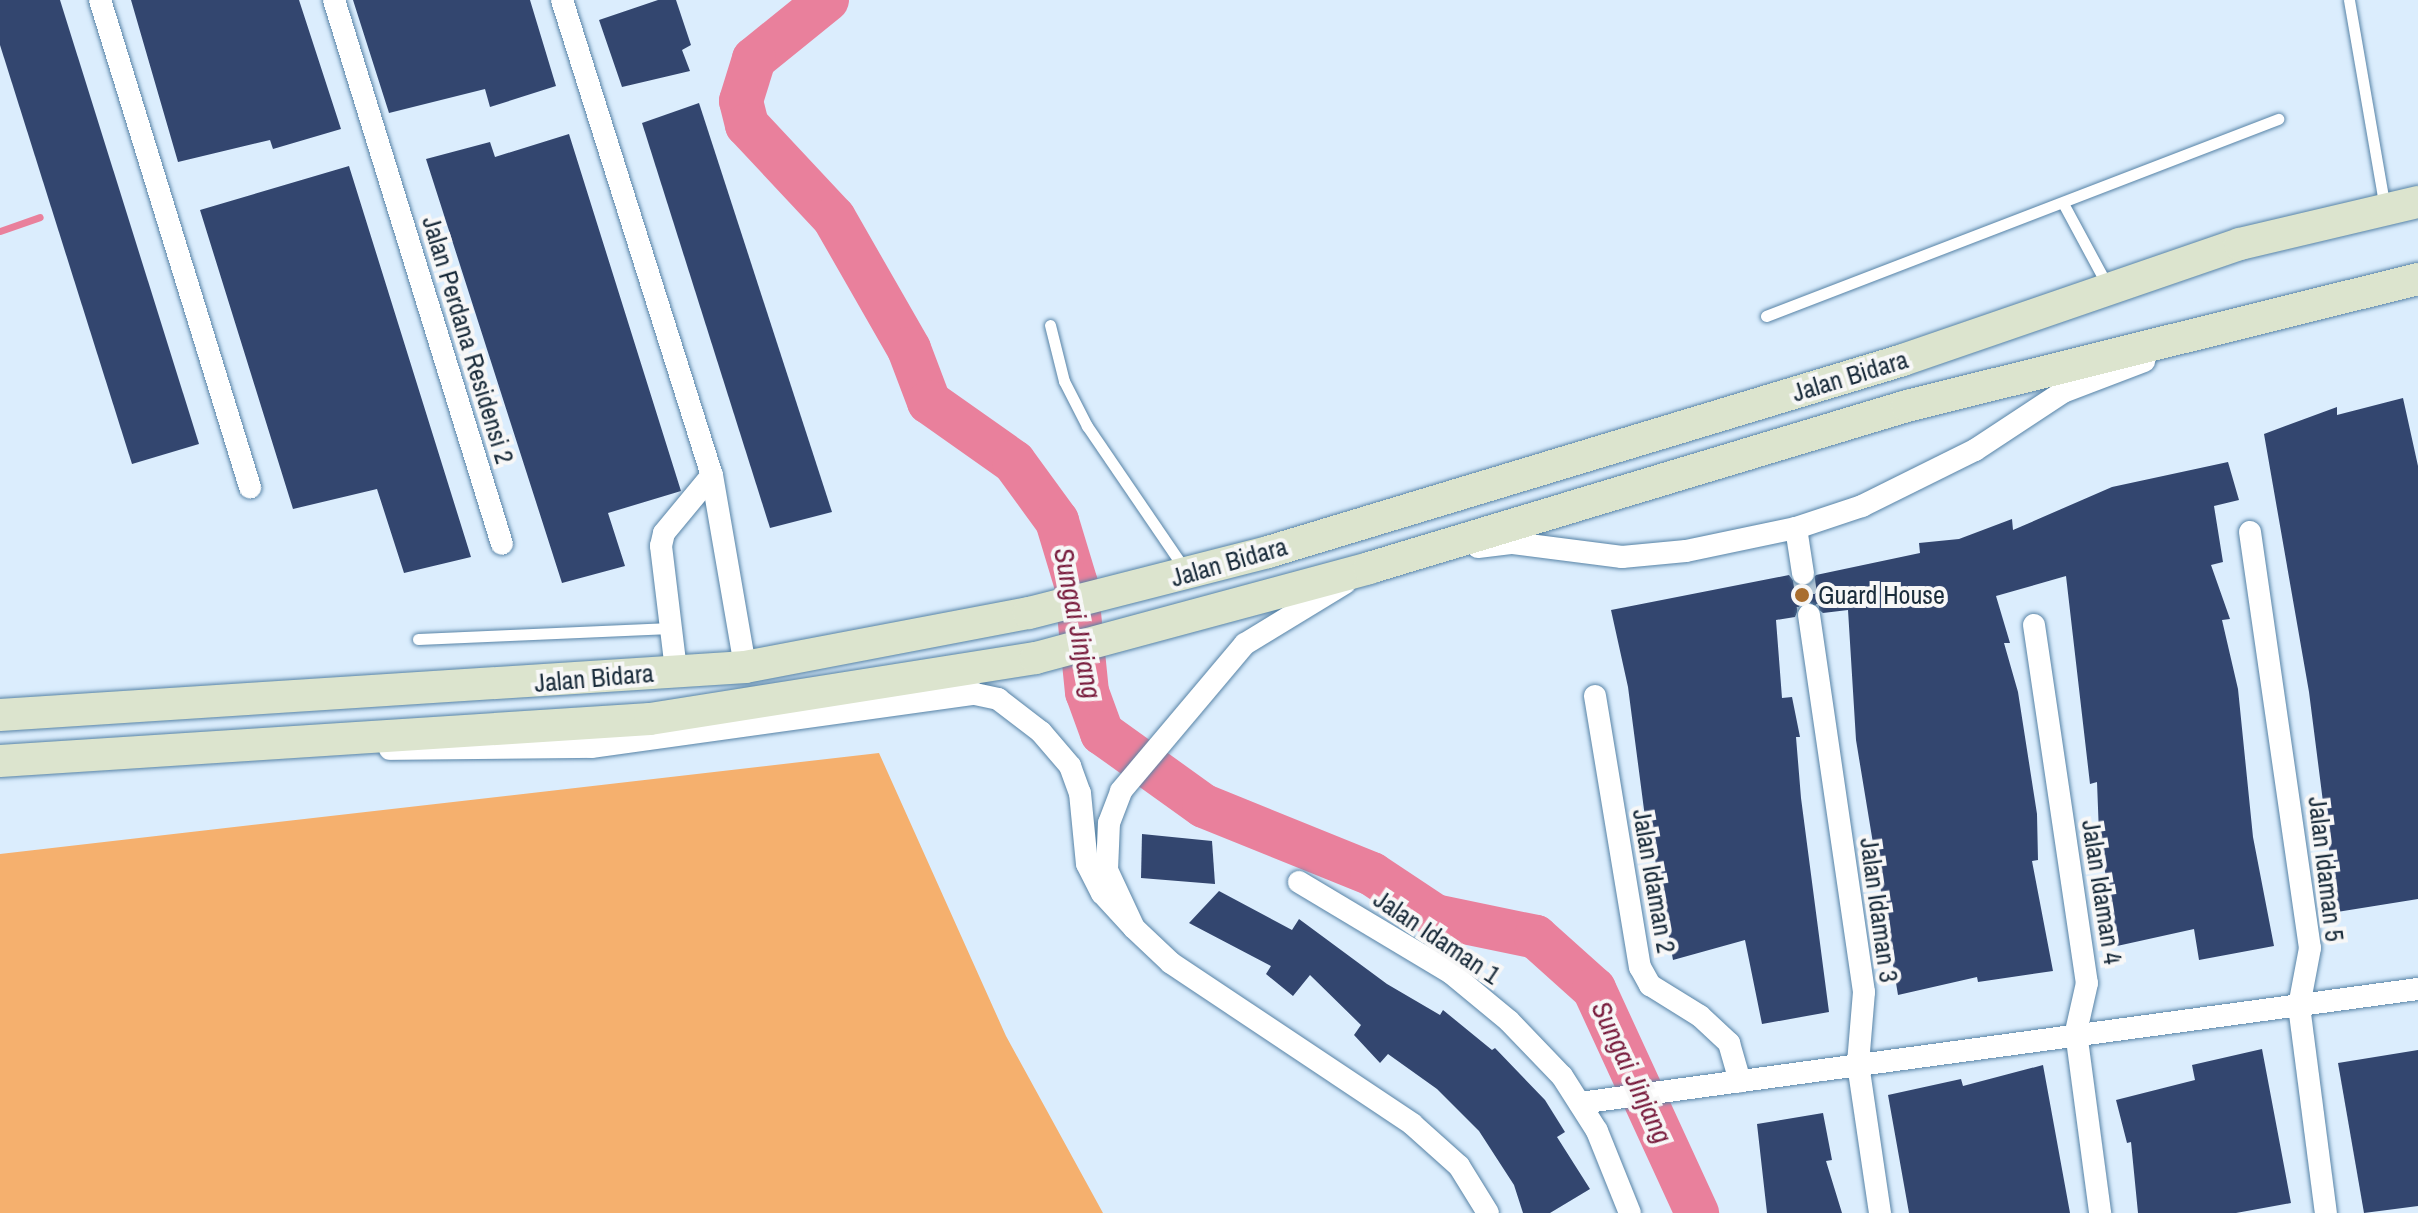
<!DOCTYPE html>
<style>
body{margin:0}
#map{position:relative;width:2418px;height:1213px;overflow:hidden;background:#dbedfd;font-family:"Archivo Narrow",sans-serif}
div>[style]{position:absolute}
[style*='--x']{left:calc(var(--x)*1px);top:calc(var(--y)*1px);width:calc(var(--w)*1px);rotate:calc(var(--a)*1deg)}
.green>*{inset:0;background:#f5b06e}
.stream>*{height:7px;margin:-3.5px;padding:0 3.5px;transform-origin:3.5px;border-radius:3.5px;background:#e9809c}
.river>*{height:44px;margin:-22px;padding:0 22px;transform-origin:22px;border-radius:22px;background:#e9809c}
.building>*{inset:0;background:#33466f}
.minor-tunnel>*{height:22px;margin-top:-11px;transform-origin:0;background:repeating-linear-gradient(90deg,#b4c6d6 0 22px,transparent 0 33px)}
.roads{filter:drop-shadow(0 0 2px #5783a6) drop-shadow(0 0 2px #5783a6)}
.service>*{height:11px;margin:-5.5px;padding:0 5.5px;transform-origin:5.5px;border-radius:5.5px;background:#fff}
.minor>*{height:22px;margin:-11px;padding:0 11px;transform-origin:11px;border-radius:11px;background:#fff}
.secondary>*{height:32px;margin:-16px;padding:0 16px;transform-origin:16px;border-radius:16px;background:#dce4ce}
.dots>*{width:22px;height:22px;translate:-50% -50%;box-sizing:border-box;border:4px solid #f7f7f7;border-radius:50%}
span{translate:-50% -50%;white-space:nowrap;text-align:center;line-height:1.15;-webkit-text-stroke:8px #f7f7f7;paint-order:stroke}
.street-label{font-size:26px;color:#1a2c3b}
.poi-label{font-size:26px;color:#1a2c3b}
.left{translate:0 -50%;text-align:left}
.water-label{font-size:28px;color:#791c3d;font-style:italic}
</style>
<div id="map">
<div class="green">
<i style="clip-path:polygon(879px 753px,1006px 1036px,1103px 1213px,0 1213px,0 854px)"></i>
</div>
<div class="stream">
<i style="--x:0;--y:231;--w:42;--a:-19.3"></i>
</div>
<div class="river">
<i style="--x:827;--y:0;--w:94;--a:141.1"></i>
<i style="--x:754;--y:59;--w:44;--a:107.2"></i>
<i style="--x:741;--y:101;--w:25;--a:76"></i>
<i style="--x:747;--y:125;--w:127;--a:46.9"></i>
<i style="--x:834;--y:218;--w:151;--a:60.2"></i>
<i style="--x:909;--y:349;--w:57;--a:69.3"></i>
<i style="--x:929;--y:402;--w:104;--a:35.2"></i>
<i style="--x:1014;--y:462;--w:73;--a:53.9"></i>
<i style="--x:1057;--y:521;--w:66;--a:73.2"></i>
<i style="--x:1076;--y:584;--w:109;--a:84.2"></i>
<i style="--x:1087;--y:692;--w:44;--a:69.9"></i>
<i style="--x:1102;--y:733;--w:125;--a:35.6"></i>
<i style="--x:1204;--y:806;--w:181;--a:22"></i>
<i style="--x:1372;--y:874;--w:76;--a:33.7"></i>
<i style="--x:1435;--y:916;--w:103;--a:11.7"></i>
<i style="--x:1536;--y:937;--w:78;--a:41.9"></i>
<i style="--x:1594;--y:989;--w:247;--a:65.3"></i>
</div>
<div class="building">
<i style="clip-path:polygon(0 0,60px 0,199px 444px,132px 464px,0 45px)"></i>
<i style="clip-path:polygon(131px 0,299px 0,341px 129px,273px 149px,270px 140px,178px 162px)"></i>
<i style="clip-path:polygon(353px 0,530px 0,556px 86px,490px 107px,485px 89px,389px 113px)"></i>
<i style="clip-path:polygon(658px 0,676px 0,691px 45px,682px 50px,690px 71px,622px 87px,599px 20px)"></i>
<i style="clip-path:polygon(699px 103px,832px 512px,770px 528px,642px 123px)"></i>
<i style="clip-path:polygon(569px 134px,681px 491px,608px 513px,625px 566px,562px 583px,426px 159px,490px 142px,495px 157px)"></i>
<i style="clip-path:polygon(349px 166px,471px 557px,404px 573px,377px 489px,293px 509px,200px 210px)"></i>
<i style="clip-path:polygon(2403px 398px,2418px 466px,2418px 899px,2337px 912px,2309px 692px,2264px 434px,2337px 407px,2337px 415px)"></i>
<i style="clip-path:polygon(2228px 462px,2239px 500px,2214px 506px,2223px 562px,2211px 565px,2230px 619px,2222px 620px,2238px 689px,2253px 837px,2274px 946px,2199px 960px,2194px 929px,2117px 946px,2099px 834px,2097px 782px,2090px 784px,2066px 576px,1996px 596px,2010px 643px,2004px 643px,2018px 692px,2037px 814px,2038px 860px,2032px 861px,2053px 971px,1978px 982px,1977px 977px,1898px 995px,1856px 740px,1848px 610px,1823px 613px,1808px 601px,1800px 605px,1795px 617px,1776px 620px,1782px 698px,1792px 697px,1800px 737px,1796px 737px,1801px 798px,1829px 1012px,1762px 1024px,1745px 940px,1673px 960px,1653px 848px,1649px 848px,1628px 687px,1611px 610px,1789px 575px,1797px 586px,1806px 587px,1816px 575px,1920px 553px,1919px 543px,1959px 539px,2012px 519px,2013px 530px,2112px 487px)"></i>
<i style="clip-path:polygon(1142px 834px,1212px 841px,1215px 884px,1141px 878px)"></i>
<i style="clip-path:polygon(1219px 891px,1292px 930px,1299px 919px,1387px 984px,1440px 1015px,1443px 1010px,1492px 1050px,1495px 1048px,1545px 1100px,1565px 1132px,1557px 1137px,1590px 1189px,1550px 1213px,1523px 1213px,1514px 1185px,1479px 1131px,1437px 1089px,1388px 1054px,1380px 1063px,1354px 1035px,1361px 1025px,1310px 975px,1293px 996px,1266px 974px,1271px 966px,1189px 923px)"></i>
<i style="clip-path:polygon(2262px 1049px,2291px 1203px,2236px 1213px,2138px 1213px,2131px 1142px,2127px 1143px,2116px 1100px,2195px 1080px,2192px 1065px)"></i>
<i style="clip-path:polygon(2418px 1050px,2418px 1206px,2364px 1213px,2338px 1063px)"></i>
<i style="clip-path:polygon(2043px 1065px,2070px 1213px,1909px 1213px,1888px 1095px,1961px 1079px,1963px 1086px)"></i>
<i style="clip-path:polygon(1823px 1113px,1832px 1160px,1826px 1161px,1842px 1213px,1767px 1213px,1757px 1124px)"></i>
</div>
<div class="minor-tunnel">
<i style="--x:1803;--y:573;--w:42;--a:81.9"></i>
</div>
<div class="roads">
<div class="service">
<i style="--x:2349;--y:0;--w:211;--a:80.2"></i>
<i style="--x:2064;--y:205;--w:91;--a:61.7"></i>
<i style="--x:1766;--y:316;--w:549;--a:-21.05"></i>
<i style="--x:1050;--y:325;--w:58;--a:76"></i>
<i style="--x:1064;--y:381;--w:51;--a:62.9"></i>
<i style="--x:1087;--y:426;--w:176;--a:55.7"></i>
<i style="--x:418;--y:639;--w:253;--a:-2.5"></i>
</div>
<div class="minor">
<i style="--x:100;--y:0;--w:510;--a:72.88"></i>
<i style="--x:334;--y:0;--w:569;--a:72.84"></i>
<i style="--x:562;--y:0;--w:498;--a:72.5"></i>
<i style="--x:712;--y:475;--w:195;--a:80.2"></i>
<i style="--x:1796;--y:528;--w:46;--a:81.2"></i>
<i style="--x:2250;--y:532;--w:420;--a:81.8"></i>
<i style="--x:2310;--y:948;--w:59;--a:100.7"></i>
<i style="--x:2299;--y:1006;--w:209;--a:82.6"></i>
<i style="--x:1478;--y:547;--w:35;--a:-7"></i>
<i style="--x:1513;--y:543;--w:110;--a:7.3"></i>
<i style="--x:1622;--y:557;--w:64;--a:-5.4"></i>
<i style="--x:1686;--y:551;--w:112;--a:-11.8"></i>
<i style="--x:1796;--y:528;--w:70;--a:-18.4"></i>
<i style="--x:1862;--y:506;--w:126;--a:-26.4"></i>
<i style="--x:1975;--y:450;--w:105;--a:-33.4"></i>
<i style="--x:2063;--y:392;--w:87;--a:-20.9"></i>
<i style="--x:1809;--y:615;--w:381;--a:81.7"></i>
<i style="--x:1864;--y:992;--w:72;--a:94.8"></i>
<i style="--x:1858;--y:1064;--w:151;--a:81.6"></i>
<i style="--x:2034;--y:625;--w:362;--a:81.6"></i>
<i style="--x:2087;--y:983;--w:50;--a:102.7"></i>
<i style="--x:2076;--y:1032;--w:183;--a:82.4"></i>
<i style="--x:676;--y:670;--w:125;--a:-96.9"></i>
<i style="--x:661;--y:546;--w:13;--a:-77"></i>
<i style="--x:664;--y:533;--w:75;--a:-50.4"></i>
<i style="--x:1595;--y:696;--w:275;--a:80.6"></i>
<i style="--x:1640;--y:967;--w:21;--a:61"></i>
<i style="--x:1650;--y:985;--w:59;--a:31.8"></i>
<i style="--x:1700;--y:1016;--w:40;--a:43"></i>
<i style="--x:1729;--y:1043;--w:40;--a:74"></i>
<i style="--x:390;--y:749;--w:201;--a:-0.6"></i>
<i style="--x:591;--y:747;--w:388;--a:-7.9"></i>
<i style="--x:975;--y:694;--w:24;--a:12"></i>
<i style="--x:998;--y:699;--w:54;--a:37.5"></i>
<i style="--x:1041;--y:732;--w:45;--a:49.5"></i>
<i style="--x:1070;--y:766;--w:29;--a:70"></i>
<i style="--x:1080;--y:793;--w:71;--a:84.4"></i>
<i style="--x:1087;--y:864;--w:33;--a:63"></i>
<i style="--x:1102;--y:893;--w:47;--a:47.6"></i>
<i style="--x:1134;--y:928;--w:51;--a:43.4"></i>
<i style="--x:1171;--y:963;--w:290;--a:33.7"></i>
<i style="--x:1412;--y:1124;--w:63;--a:41.8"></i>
<i style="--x:1459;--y:1166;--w:55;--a:58.3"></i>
<i style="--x:1299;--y:882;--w:177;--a:30.9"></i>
<i style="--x:1451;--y:973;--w:75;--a:39.6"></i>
<i style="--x:1509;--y:1021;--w:76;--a:46.1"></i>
<i style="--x:1562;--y:1076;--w:65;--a:57.5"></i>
<i style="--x:1597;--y:1131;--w:88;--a:68.1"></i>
<i style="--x:1134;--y:928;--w:64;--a:-115"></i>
<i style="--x:1107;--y:870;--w:47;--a:-87.6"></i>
<i style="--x:1109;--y:823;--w:34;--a:-69"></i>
<i style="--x:1121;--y:791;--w:192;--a:-49.9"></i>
<i style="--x:1245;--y:644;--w:117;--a:-31.4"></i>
<i style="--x:1580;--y:1103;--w:846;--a:-7.75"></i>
</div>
<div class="secondary">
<i style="--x:0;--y:715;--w:747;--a:-3.69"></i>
<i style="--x:745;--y:667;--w:289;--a:-10.8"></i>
<i style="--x:1029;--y:613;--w:247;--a:-14.3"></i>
<i style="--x:1268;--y:552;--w:663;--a:-16.82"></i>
<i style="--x:1903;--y:360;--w:356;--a:-19"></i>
<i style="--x:2240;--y:244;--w:183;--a:-13.3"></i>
<i style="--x:0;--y:761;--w:651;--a:-3.7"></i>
<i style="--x:650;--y:719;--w:391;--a:-9"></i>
<i style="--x:1036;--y:658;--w:345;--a:-15.1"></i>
<i style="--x:1369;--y:568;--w:562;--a:-16.76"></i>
<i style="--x:1907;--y:406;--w:527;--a:-13.96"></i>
</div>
</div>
<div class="dots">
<i style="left:1802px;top:595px;background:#a96e2f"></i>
</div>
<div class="street-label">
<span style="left:468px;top:340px;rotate:73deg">Jalan Perdana Residensi 2</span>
<span style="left:1850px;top:376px;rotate:-17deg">Jalan Bidara</span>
<span style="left:1229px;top:562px;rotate:-16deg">Jalan Bidara</span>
<span style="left:594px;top:678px;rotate:-5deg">Jalan Bidara</span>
<span style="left:2326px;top:869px;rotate:83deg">Jalan Idaman 5</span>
<span style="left:1654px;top:881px;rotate:80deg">Jalan Idaman 2</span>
<span style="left:2102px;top:892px;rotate:81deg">Jalan Idaman 4</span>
<span style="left:1879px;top:910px;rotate:82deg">Jalan Idaman 3</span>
<span style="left:1437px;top:937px;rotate:34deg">Jalan Idaman 1</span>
</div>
<div class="poi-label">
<span class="left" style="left:1818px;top:595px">Guard House</span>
</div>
<div class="water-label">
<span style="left:1078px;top:623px;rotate:79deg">Sungai Jinjang</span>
<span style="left:1632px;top:1072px;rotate:65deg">Sungai Jinjang</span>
</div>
</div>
